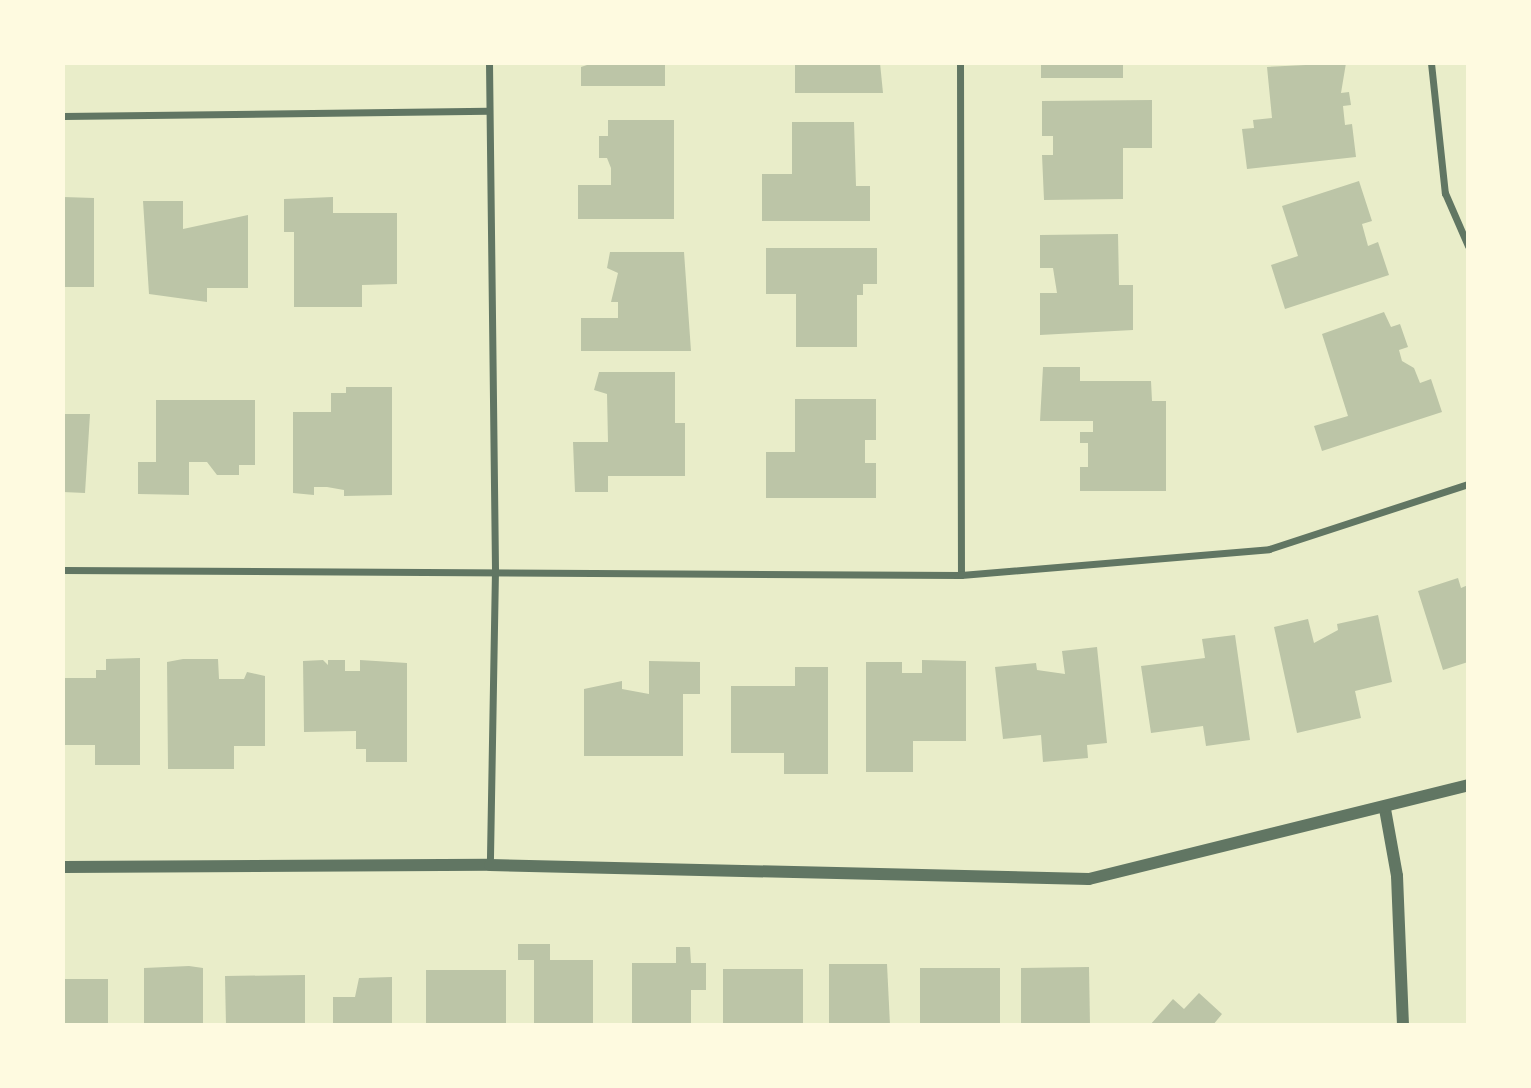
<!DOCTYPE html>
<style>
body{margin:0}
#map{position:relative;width:1531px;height:1088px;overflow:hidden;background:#e9edc9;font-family:"PT Sans Narrow",sans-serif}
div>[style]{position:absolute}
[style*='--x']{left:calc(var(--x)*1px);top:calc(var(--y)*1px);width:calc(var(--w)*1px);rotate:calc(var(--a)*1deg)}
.building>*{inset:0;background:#bcc5a7}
.minor>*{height:7px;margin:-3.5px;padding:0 3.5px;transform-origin:3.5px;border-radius:3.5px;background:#617663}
.tertiary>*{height:12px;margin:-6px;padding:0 6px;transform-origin:6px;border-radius:6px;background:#617663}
span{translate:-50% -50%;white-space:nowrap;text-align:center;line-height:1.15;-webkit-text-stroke:5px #fefae0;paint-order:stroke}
.frame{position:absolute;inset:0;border:65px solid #fefae0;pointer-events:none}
</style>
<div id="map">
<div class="building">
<i style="clip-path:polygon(593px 63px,665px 63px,665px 86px,581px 86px,581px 67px)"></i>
<i style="clip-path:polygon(795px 63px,880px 63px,883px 93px,795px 93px)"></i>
<i style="clip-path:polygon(1041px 63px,1123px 63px,1123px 78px,1041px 78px)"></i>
<i style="clip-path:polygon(1346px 63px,1341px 93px,1349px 92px,1351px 105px,1343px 106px,1345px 125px,1352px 124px,1356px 157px,1247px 169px,1242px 129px,1254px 128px,1253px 120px,1272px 118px,1267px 67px)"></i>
<i style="clip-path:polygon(1152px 100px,1152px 148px,1123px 148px,1123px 199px,1044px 200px,1042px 155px,1053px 155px,1053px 136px,1042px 136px,1042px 101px)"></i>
<i style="clip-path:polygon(608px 120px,674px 120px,674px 219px,578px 219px,578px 185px,611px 185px,611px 168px,607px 158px,599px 158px,599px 136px,608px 136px)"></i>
<i style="clip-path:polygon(792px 122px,854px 122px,856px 186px,870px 186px,870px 221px,762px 221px,762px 174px,792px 174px)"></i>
<i style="clip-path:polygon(1359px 181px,1372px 221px,1362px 224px,1368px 246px,1378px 242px,1389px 275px,1285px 309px,1271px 265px,1298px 256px,1282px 206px)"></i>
<i style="clip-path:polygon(63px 197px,94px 198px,94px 287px,63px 287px)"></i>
<i style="clip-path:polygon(333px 197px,333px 213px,397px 213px,397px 284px,362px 285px,362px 307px,294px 307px,294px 232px,284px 232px,284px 199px)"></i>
<i style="clip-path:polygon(143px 201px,183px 201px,183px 229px,248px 215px,248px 288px,207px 288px,207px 302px,149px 294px)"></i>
<i style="clip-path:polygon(1118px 234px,1119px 285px,1133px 285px,1133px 330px,1040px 335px,1040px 293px,1057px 293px,1053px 268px,1040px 268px,1040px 235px)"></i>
<i style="clip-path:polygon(766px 248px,877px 248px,877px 284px,863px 284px,863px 295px,857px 295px,857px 347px,796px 347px,796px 294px,766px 294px)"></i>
<i style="clip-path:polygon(610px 252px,684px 252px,691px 351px,581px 351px,581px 318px,618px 318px,618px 302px,611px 302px,618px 273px,607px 268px)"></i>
<i style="clip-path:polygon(1384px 312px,1391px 327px,1400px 324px,1408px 347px,1399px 350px,1402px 361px,1414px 368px,1420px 383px,1431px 379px,1442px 412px,1322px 451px,1314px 426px,1348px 416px,1322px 334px)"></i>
<i style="clip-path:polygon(1043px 367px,1080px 367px,1080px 381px,1151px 381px,1152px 401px,1166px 401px,1166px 491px,1080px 491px,1080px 467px,1088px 467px,1088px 443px,1080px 443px,1080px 432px,1093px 432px,1093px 421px,1040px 421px)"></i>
<i style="clip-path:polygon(599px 372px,675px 372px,675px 423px,685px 423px,685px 476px,608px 476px,608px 492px,575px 492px,573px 442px,608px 442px,607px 394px,594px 390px)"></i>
<i style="clip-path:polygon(346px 387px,392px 387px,392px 495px,344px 496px,344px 490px,327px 487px,314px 487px,314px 495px,293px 493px,293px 412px,331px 412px,331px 393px,346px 393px)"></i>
<i style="clip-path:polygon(795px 399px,876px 399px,876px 440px,865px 440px,865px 463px,876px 463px,876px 498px,766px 498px,766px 452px,795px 452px)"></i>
<i style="clip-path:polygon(156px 400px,255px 400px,255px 465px,239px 465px,239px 475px,217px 475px,207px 462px,189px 462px,189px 495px,138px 494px,138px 462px,156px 462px)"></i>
<i style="clip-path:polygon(63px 414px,90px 414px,85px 493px,63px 492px)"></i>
<i style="clip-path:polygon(1458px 578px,1461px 588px,1468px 585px,1468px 662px,1443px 670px,1418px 591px)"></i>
<i style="clip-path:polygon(1378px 615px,1392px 682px,1355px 691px,1361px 718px,1297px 733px,1274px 627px,1308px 619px,1314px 643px,1338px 630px,1337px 624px)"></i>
<i style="clip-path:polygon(1235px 635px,1250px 740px,1206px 746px,1203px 726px,1151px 733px,1141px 666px,1205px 658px,1202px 639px)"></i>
<i style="clip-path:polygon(1097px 647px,1107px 743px,1087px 745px,1088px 758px,1043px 762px,1041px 735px,1003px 739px,995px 667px,1036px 663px,1037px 670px,1065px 674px,1062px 651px)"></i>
<i style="clip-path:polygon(140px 658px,140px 765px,95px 765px,95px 745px,65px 745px,63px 678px,96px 678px,96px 670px,106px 670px,106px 659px)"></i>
<i style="clip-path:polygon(183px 659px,218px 659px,219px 679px,244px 679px,247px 672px,265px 676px,265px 746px,234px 746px,234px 769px,168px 769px,167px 662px)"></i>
<i style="clip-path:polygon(323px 660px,328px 665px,328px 660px,345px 660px,345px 671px,360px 671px,360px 660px,407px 663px,407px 762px,366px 762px,366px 749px,356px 749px,356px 731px,304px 732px,303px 661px)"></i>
<i style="clip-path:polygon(922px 660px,966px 661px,966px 741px,913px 741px,913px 772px,866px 772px,866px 662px,902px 662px,902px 673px,922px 673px)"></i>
<i style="clip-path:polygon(649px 661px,700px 662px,700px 694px,683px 694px,683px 756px,584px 756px,584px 689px,622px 681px,622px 689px,649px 694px)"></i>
<i style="clip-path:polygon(795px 667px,828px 667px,828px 774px,784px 774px,784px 753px,731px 753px,731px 686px,795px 686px)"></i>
<i style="clip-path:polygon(518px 944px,550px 944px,550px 960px,593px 960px,593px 1025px,534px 1025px,534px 960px,518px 960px)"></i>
<i style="clip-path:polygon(676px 947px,690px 947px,691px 963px,706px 963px,706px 990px,691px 990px,691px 1025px,632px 1025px,632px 963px,676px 963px)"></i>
<i style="clip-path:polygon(829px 964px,887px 964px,890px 1025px,829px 1025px)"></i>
<i style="clip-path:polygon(189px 966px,203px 968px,203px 1025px,144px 1025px,144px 968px)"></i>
<i style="clip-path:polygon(1089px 967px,1090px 1025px,1021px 1025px,1021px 968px)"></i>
<i style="clip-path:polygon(920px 968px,1000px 968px,1000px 1025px,920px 1025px)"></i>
<i style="clip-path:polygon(723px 969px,803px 969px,803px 1025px,723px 1025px)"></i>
<i style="clip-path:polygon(426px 970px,506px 970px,506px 1025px,426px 1025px)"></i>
<i style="clip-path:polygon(305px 975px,305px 1025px,226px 1025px,225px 976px)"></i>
<i style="clip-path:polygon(392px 977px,392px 1025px,333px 1025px,333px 997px,355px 997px,359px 978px)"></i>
<i style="clip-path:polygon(63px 979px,108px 979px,108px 1025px,63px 1025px)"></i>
<i style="clip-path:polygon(1199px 993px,1222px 1014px,1213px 1025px,1150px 1025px,1173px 999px,1184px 1009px)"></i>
</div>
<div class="minor">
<i style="--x:489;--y:63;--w:507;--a:89.32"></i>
<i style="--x:495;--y:570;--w:295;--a:91"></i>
<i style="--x:960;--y:63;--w:512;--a:89.89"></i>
<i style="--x:1431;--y:63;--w:131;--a:83.9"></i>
<i style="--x:1445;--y:193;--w:58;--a:66.5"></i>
<i style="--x:63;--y:116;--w:425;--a:-0.7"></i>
<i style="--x:63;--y:570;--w:898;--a:0.32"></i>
<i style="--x:961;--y:575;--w:309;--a:-4.8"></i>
<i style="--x:1269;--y:549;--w:209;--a:-18.1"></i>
</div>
<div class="tertiary">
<i style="--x:1385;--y:809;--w:68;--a:79.8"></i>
<i style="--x:1397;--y:876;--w:149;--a:87.7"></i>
<i style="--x:63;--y:867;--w:427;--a:-0.3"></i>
<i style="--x:490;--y:865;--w:599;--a:1.34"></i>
<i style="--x:1089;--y:879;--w:390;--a:-13.9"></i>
</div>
<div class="frame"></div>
</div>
